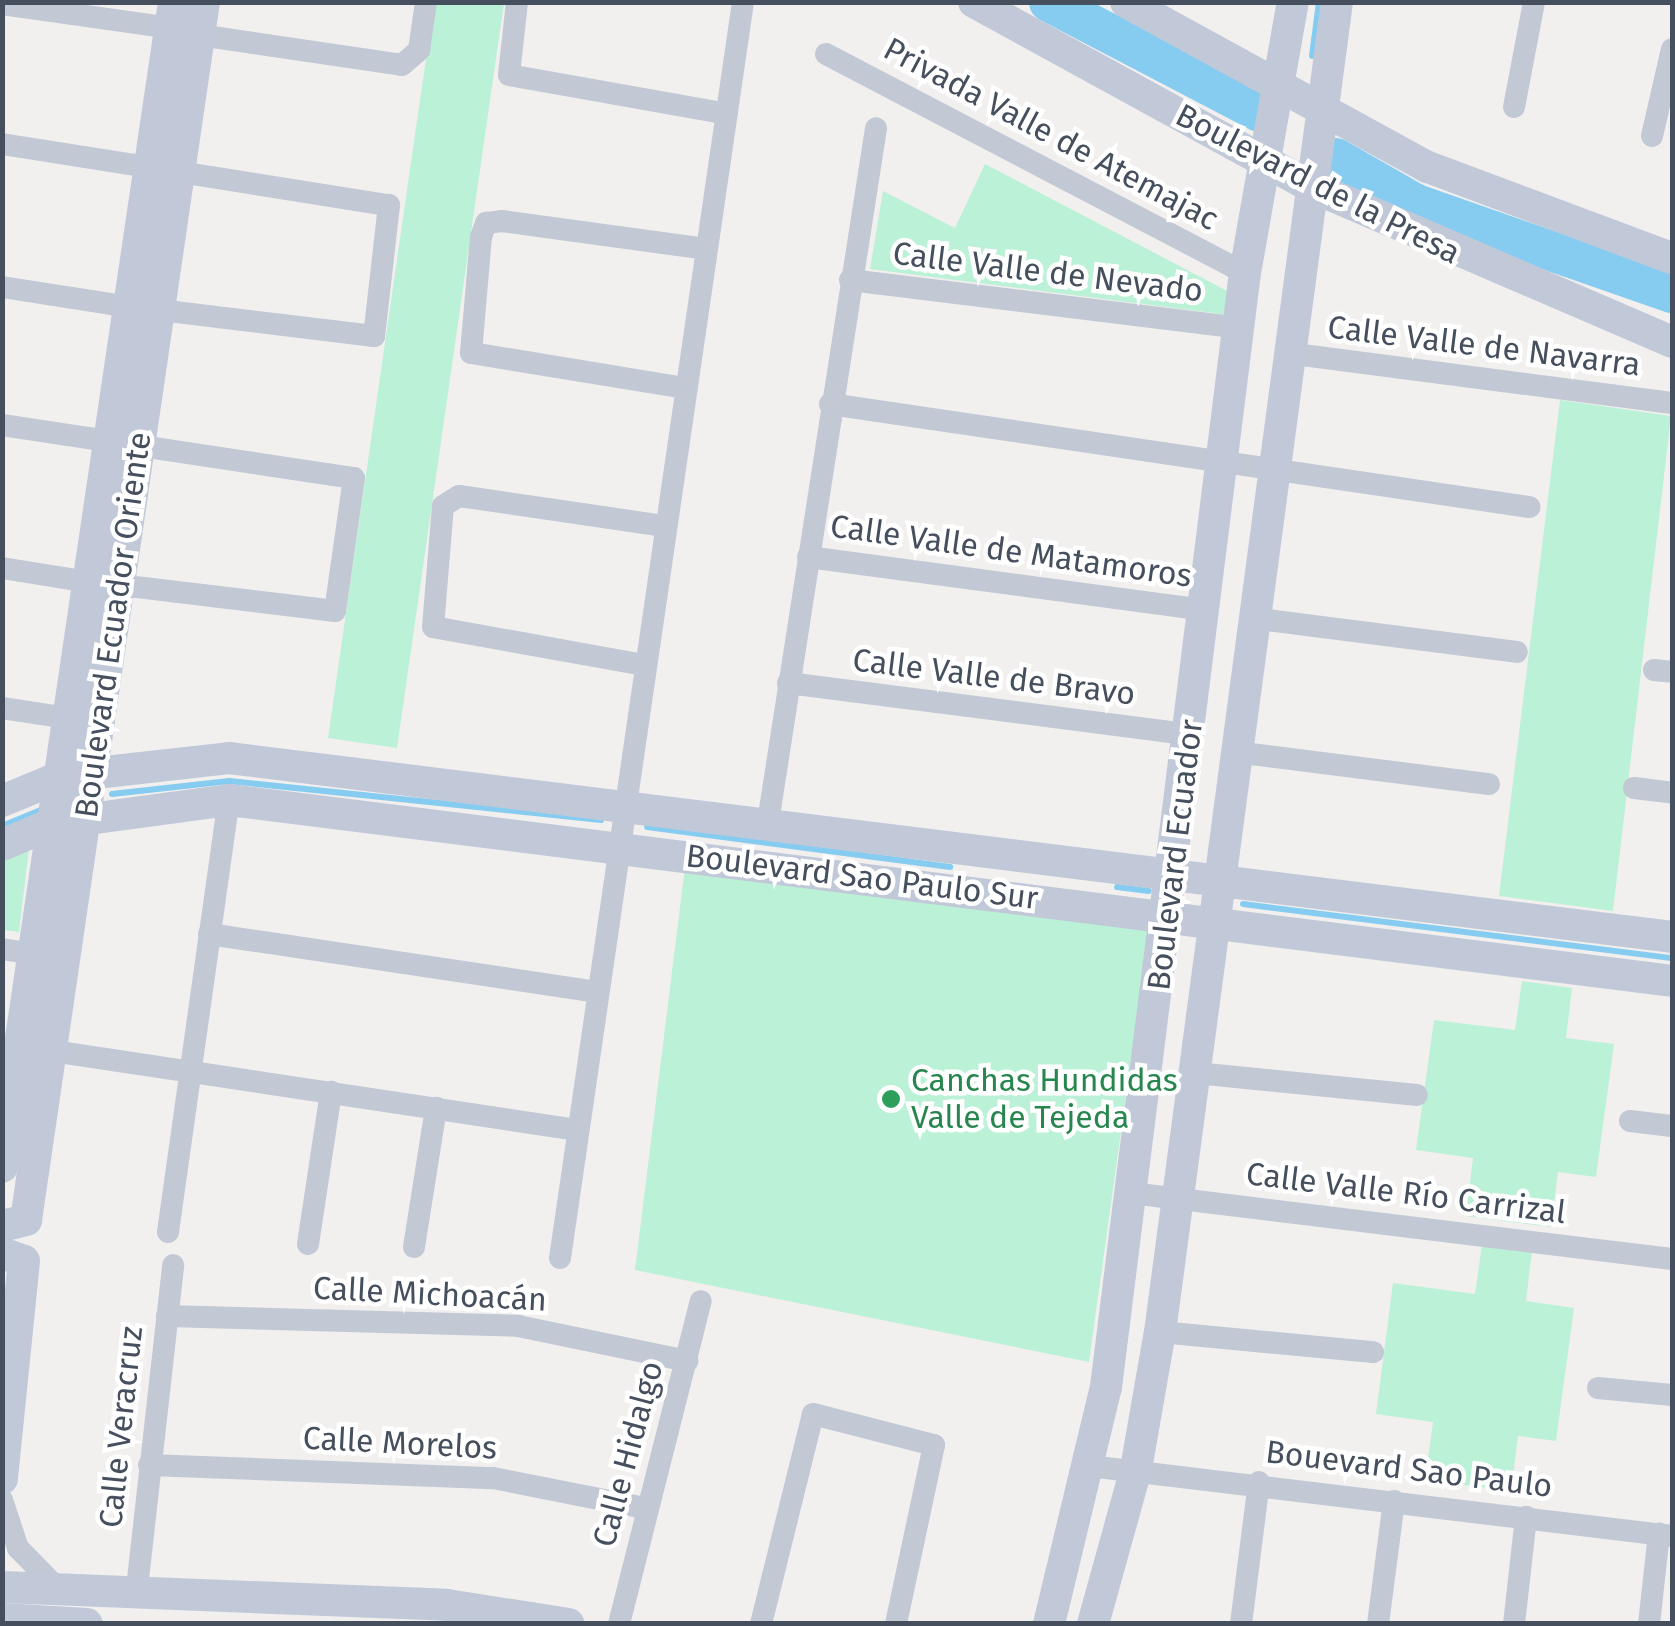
<!DOCTYPE html>
<meta charset="utf-8">
<style>
body{margin:0}
#map{position:relative;width:1675px;height:1626px;overflow:hidden;background:#f2efef;font-family:"Fira Sans",sans-serif}
div>[style]{position:absolute}
[style*='--x']{left:calc(var(--x)*1px);top:calc(var(--y)*1px);width:calc(var(--w)*1px);rotate:calc(var(--a)*1deg)}
.green>*{inset:0;background:#bbf1d7}
.stream>*{height:6px;margin:-3px;padding:0 3px;transform-origin:3px;border-radius:3px;background:#86ccf0}
.river>*{height:40px;margin:-20px;padding:0 20px;transform-origin:20px;border-radius:20px;background:#86ccf0}
.street>*{height:22px;margin:-11px;padding:0 11px;transform-origin:11px;border-radius:11px;background:#c2c9d5}
.secondary>*{height:32px;margin:-16px;padding:0 16px;transform-origin:16px;border-radius:16px;background:#c1c9d9}
.dots>*{width:28px;height:28px;translate:-50% -50%;box-sizing:border-box;border:5px solid #fff;border-radius:50%}
span{translate:-50% -50%;white-space:nowrap;text-align:center;line-height:1.15;-webkit-text-stroke:9px #fff;paint-order:stroke}
.street-label{font-size:32px;color:#464f5d}
.leisure-label{font-size:32px;color:#27864d}
.left{translate:0 -50%;text-align:left}
.frame{position:absolute;inset:0;border:5px solid #464f5d;pointer-events:none}
</style>
<div id="map">
<div class="green">
<i style="clip-path:polygon(434px 3px,504px 3px,397px 748px,328px 738px)"></i>
<i style="clip-path:polygon(985px 164px,1231px 293px,1229px 315px,870px 269px,883px 191px,955px 228px)"></i>
<i style="clip-path:polygon(1560px 400px,1671px 416px,1613px 911px,1499px 896px)"></i>
<i style="clip-path:polygon(29px 849px,19px 932px,3px 930px,3px 859px)"></i>
<i style="clip-path:polygon(685px 867px,1149px 929px,1089px 1362px,635px 1270px)"></i>
<i style="clip-path:polygon(1522px 981px,1572px 988px,1566px 1038px,1614px 1044px,1596px 1177px,1558px 1172px,1551px 1227px,1466px 1216px,1473px 1158px,1416px 1150px,1434px 1020px,1515px 1030px)"></i>
<i style="clip-path:polygon(1482px 1245px,1532px 1251px,1526px 1301px,1574px 1308px,1556px 1441px,1518px 1436px,1511px 1491px,1425px 1480px,1433px 1422px,1376px 1414px,1393px 1283px,1475px 1294px)"></i>
</div>
<div class="stream">
<i style="--x:1312;--y:56;--w:54;--a:-82.6"></i>
<i style="--x:1229;--y:96;--w:18;--a:-9"></i>
<i style="--x:112;--y:794;--w:118;--a:-6.3"></i>
<i style="--x:229;--y:781;--w:374;--a:6"></i>
<i style="--x:2;--y:826;--w:44;--a:-22.5"></i>
<i style="--x:647;--y:827;--w:306;--a:7.5"></i>
<i style="--x:1117;--y:887;--w:32;--a:7"></i>
<i style="--x:1243;--y:904;--w:432;--a:7.2"></i>
</div>
<div class="river">
<i style="--x:1049;--y:2;--w:237;--a:27.6"></i>
<i style="--x:1336;--y:158;--w:92;--a:29.9"></i>
<i style="--x:1416;--y:204;--w:271;--a:19.2"></i>
</div>
<div class="street">
<i style="--x:517;--y:2;--w:73;--a:96.3"></i>
<i style="--x:509;--y:75;--w:221;--a:10.1"></i>
<i style="--x:2;--y:4;--w:170;--a:8.1"></i>
<i style="--x:199;--y:35;--w:205;--a:8.4"></i>
<i style="--x:402;--y:65;--w:23;--a:-41"></i>
<i style="--x:419;--y:50;--w:49;--a:-81.7"></i>
<i style="--x:826;--y:54;--w:473;--a:27.6"></i>
<i style="--x:1514;--y:107;--w:107;--a:-79.2"></i>
<i style="--x:1652;--y:136;--w:89;--a:-77.1"></i>
<i style="--x:2;--y:144;--w:392;--a:9"></i>
<i style="--x:389;--y:205;--w:132;--a:96.5"></i>
<i style="--x:374;--y:336;--w:217;--a:-173.1"></i>
<i style="--x:850;--y:280;--w:392;--a:7"></i>
<i style="--x:2;--y:287;--w:129;--a:8.9"></i>
<i style="--x:1287;--y:353;--w:388;--a:7.4"></i>
<i style="--x:685;--y:388;--w:217;--a:-170.7"></i>
<i style="--x:471;--y:353;--w:116;--a:-85.1"></i>
<i style="--x:481;--y:237;--w:15;--a:-70"></i>
<i style="--x:486;--y:223;--w:16;--a:-7"></i>
<i style="--x:502;--y:221;--w:206;--a:7.8"></i>
<i style="--x:830;--y:404;--w:707;--a:8.38"></i>
<i style="--x:2;--y:425;--w:356;--a:8.6"></i>
<i style="--x:354;--y:478;--w:134;--a:98.1"></i>
<i style="--x:335;--y:611;--w:218;--a:-173.1"></i>
<i style="--x:808;--y:557;--w:401;--a:7.6"></i>
<i style="--x:2;--y:568;--w:87;--a:9.2"></i>
<i style="--x:1252;--y:618;--w:267;--a:7.3"></i>
<i style="--x:644;--y:665;--w:214;--a:-169.8"></i>
<i style="--x:433;--y:627;--w:121;--a:-85.3"></i>
<i style="--x:443;--y:506;--w:19;--a:-32"></i>
<i style="--x:459;--y:496;--w:208;--a:8.3"></i>
<i style="--x:1654;--y:670;--w:18;--a:6"></i>
<i style="--x:788;--y:683;--w:407;--a:7.3"></i>
<i style="--x:2;--y:708;--w:67;--a:8.6"></i>
<i style="--x:1235;--y:752;--w:256;--a:7.2"></i>
<i style="--x:1634;--y:788;--w:38;--a:7"></i>
<i style="--x:768;--y:822;--w:702;--a:-81.15"></i>
<i style="--x:209;--y:934;--w:392;--a:8.5"></i>
<i style="--x:2;--y:949;--w:31;--a:9"></i>
<i style="--x:39;--y:1049;--w:545;--a:8.55"></i>
<i style="--x:1196;--y:1073;--w:222;--a:5.7"></i>
<i style="--x:1630;--y:1121;--w:42;--a:6.8"></i>
<i style="--x:1131;--y:1193;--w:545;--a:6.96"></i>
<i style="--x:168;--y:1232;--w:436;--a:-82"></i>
<i style="--x:308;--y:1244;--w:154;--a:-81.4"></i>
<i style="--x:414;--y:1247;--w:141;--a:-81"></i>
<i style="--x:560;--y:1258;--w:1269;--a:-81.71"></i>
<i style="--x:167;--y:1316;--w:351;--a:1.6"></i>
<i style="--x:518;--y:1326;--w:173;--a:11.7"></i>
<i style="--x:1160;--y:1332;--w:214;--a:5.4"></i>
<i style="--x:1598;--y:1388;--w:74;--a:5.4"></i>
<i style="--x:149;--y:1465;--w:344;--a:2.2"></i>
<i style="--x:493;--y:1478;--w:155;--a:11.2"></i>
<i style="--x:1089;--y:1466;--w:587;--a:6.85"></i>
<i style="--x:2;--y:1500;--w:51;--a:71.6"></i>
<i style="--x:18;--y:1548;--w:57;--a:45.7"></i>
<i style="--x:136;--y:1597;--w:334;--a:-83.6"></i>
<i style="--x:619;--y:1624;--w:333;--a:-75.8"></i>
<i style="--x:761;--y:1624;--w:216;--a:-76.1"></i>
<i style="--x:813;--y:1414;--w:125;--a:14.4"></i>
<i style="--x:934;--y:1445;--w:183;--a:102"></i>
<i style="--x:1241;--y:1624;--w:143;--a:-82.8"></i>
<i style="--x:1378;--y:1624;--w:124;--a:-82.6"></i>
<i style="--x:1514;--y:1624;--w:108;--a:-83.6"></i>
<i style="--x:1649;--y:1624;--w:91;--a:-83.7"></i>
</div>
<div class="secondary">
<i style="--x:974;--y:2;--w:383;--a:28.7"></i>
<i style="--x:1310;--y:186;--w:394;--a:23.3"></i>
<i style="--x:1126;--y:2;--w:344;--a:28.7"></i>
<i style="--x:1428;--y:167;--w:260;--a:20.5"></i>
<i style="--x:2;--y:801;--w:63;--a:-22.5"></i>
<i style="--x:60;--y:777;--w:170;--a:-6.4"></i>
<i style="--x:229;--y:758;--w:1454;--a:7.07"></i>
<i style="--x:2;--y:845;--w:54;--a:-22.8"></i>
<i style="--x:52;--y:824;--w:179;--a:-7.7"></i>
<i style="--x:229;--y:800;--w:1454;--a:7.15"></i>
<i style="--x:2;--y:1167;--w:1178;--a:-81.6"></i>
<i style="--x:2;--y:1226;--w:25;--a:-14"></i>
<i style="--x:26;--y:1220;--w:1231;--a:-81.69"></i>
<i style="--x:2;--y:1253;--w:23;--a:20"></i>
<i style="--x:24;--y:1261;--w:219;--a:95.8"></i>
<i style="--x:2;--y:1587;--w:445;--a:2.3"></i>
<i style="--x:447;--y:1605;--w:123;--a:8.9"></i>
<i style="--x:2;--y:1619;--w:85;--a:3.4"></i>
<i style="--x:1049;--y:1624;--w:244;--a:-76.5"></i>
<i style="--x:1106;--y:1387;--w:1123;--a:-82.89"></i>
<i style="--x:1245;--y:273;--w:275;--a:-80"></i>
<i style="--x:1093;--y:1624;--w:161;--a:-74.5"></i>
<i style="--x:1136;--y:1469;--w:139;--a:-80.1"></i>
<i style="--x:1160;--y:1332;--w:1342;--a:-82.42"></i>
</div>
<div class="dots">
<i style="left:891px;top:1099px;background:#2e9e5b"></i>
</div>
<div class="street-label">
<span style="left:1051px;top:134px;rotate:28deg">Privada Valle de Atemajac</span>
<span style="left:1318px;top:184px;rotate:27deg">Boulevard de la Presa</span>
<span style="left:1048px;top:272px;rotate:7deg">Calle Valle de Nevado</span>
<span style="left:1484px;top:346px;rotate:7deg">Calle Valle de Navarra</span>
<span style="left:1011px;top:551px;rotate:8deg">Calle Valle de Matamoros</span>
<span style="left:113px;top:625px;rotate:-82deg">Boulevard Ecuador Oriente</span>
<span style="left:994px;top:677px;rotate:7deg">Calle Valle de Bravo</span>
<span style="left:1175px;top:855px;rotate:-83deg">Boulevard Ecuador</span>
<span style="left:862px;top:877px;rotate:7deg">Boulevard Sao Paulo Sur</span>
<span style="left:1406px;top:1193px;rotate:7deg">Calle Valle Río Carrizal</span>
<span style="left:430px;top:1294px;rotate:3deg">Calle Michoacán</span>
<span style="left:121px;top:1427px;rotate:-84deg">Calle Veracruz</span>
<span style="left:400px;top:1443px;rotate:3deg">Calle Morelos</span>
<span style="left:628px;top:1454px;rotate:-75deg">Calle Hidalgo</span>
<span style="left:1409px;top:1469px;rotate:7deg">Bouevard Sao Paulo</span>
</div>
<div class="leisure-label">
<span class="left" style="left:911px;top:1099px">Canchas Hundidas<br>Valle de Tejeda</span>
</div>
<div class="frame"></div>
</div>
